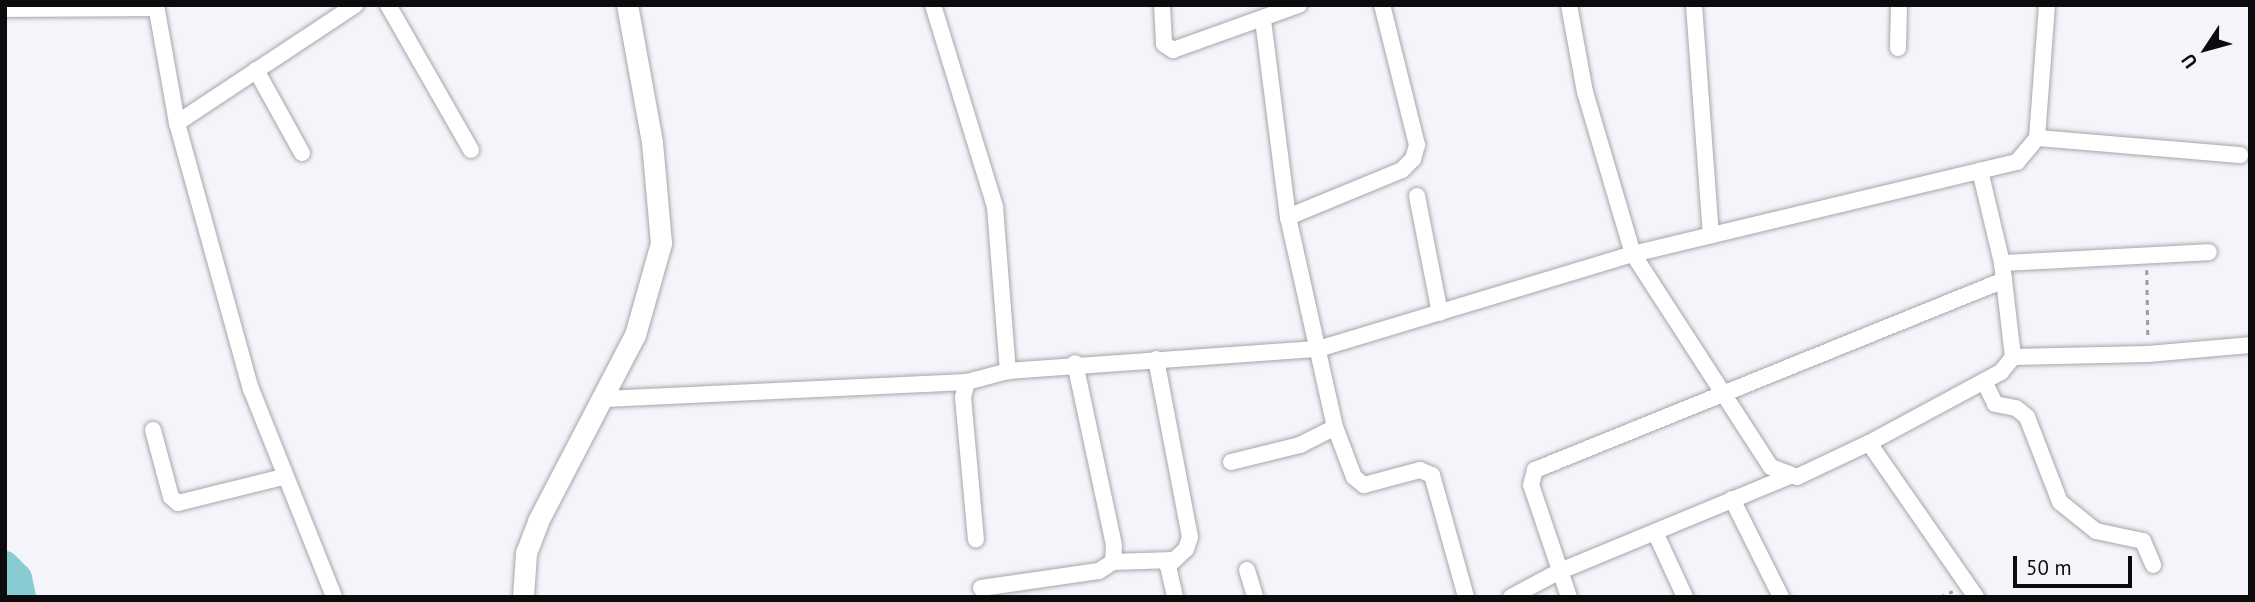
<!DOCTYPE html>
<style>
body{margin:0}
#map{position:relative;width:2255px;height:602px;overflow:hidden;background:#f4f5fa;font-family:"PT Sans",sans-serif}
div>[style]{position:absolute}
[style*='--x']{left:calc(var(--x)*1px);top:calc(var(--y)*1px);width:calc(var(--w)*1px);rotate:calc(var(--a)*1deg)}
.river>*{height:28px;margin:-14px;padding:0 14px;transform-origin:14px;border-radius:14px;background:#88cbd0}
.path>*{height:2.5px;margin-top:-1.25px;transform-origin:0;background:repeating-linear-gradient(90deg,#9c9da1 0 5px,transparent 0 10px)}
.roads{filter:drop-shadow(0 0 2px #a5a6ab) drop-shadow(0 0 2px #a5a6ab)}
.minor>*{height:16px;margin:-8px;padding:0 8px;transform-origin:8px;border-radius:8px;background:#fff}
.tertiary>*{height:21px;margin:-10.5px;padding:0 10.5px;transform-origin:10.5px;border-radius:10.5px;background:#fff}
span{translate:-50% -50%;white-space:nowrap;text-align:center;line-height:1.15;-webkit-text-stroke:7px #f4f5fa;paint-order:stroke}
.frame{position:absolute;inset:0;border:7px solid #0c0c0e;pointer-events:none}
.north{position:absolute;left:2171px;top:14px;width:70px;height:70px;-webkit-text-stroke:5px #f4f5fa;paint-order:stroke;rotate:234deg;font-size:19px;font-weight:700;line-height:28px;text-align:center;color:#0c0c0e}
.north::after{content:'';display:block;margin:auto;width:24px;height:32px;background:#0c0c0e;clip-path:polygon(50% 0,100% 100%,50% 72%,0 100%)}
.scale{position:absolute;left:2013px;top:556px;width:119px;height:32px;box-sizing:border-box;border:4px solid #0c0c0e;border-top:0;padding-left:9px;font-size:21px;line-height:24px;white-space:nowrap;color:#0c0c0e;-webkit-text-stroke:5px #f4f5fa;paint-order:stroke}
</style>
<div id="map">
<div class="river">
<i style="--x:5;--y:565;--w:18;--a:45"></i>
<i style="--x:18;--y:578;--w:19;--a:78"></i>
</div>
<div class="path">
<i style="--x:2147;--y:270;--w:67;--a:89.1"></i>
<i style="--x:1940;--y:597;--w:14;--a:-25"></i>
</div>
<div class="roads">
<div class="minor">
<i style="--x:156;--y:5;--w:120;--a:79.9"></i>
<i style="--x:177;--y:123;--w:276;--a:74.5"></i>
<i style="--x:251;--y:389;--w:224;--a:68.2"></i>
<i style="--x:388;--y:5;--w:167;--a:60.2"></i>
<i style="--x:933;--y:5;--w:211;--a:72.9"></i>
<i style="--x:995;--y:207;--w:165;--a:85.5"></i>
<i style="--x:1008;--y:371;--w:311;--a:-4.1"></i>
<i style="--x:1318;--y:349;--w:329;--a:-16.8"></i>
<i style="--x:1633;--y:254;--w:395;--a:-13.5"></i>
<i style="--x:2017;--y:162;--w:31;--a:-50"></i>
<i style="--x:2037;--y:138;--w:133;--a:-85.7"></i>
<i style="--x:1162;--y:5;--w:39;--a:87"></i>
<i style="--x:1164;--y:44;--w:11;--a:34"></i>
<i style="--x:1173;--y:50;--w:134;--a:-19.7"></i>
<i style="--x:1569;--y:5;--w:88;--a:79.6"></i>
<i style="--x:1585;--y:92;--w:169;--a:73.5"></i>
<i style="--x:1633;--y:254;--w:254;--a:57.1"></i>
<i style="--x:1771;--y:467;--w:28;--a:21"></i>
<i style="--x:1797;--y:477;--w:80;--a:-25.3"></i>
<i style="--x:1869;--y:443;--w:188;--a:55.2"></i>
<i style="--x:1694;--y:5;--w:231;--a:85.8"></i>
<i style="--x:5;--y:9;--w:151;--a:-0.4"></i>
<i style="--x:1263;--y:20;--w:199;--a:82.8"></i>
<i style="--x:1288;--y:217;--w:215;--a:77.4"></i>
<i style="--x:1335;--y:427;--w:53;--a:69.2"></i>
<i style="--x:1354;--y:477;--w:13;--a:39"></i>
<i style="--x:1364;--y:485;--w:58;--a:-15"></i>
<i style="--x:1420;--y:470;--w:13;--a:23"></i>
<i style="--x:1432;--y:475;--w:127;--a:74.4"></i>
<i style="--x:1898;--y:48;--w:43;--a:-88.7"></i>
<i style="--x:256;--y:70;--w:95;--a:61"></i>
<i style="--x:177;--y:123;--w:214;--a:-33.5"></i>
<i style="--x:2037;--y:138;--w:204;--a:4.8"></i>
<i style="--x:1417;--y:196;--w:119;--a:78.9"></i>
<i style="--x:1288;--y:217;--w:123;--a:-22.4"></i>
<i style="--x:1402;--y:170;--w:16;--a:-45"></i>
<i style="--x:1413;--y:159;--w:15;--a:-74"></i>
<i style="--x:1417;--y:145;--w:144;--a:-104"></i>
<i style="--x:2002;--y:263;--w:207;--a:-3"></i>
<i style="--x:2013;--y:357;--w:135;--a:-1.3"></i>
<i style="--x:2148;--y:354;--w:102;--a:-5"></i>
<i style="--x:1156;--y:359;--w:181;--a:79.2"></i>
<i style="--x:1190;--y:537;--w:13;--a:108"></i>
<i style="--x:1186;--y:549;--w:25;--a:137"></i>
<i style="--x:1168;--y:566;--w:32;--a:77"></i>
<i style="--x:1984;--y:381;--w:25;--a:64"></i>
<i style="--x:1995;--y:404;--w:21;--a:11"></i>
<i style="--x:2016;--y:408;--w:14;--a:39"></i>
<i style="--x:2027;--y:417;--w:91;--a:68.8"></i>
<i style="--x:2060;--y:502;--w:46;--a:38.9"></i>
<i style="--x:2096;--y:531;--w:48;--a:12"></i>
<i style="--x:2143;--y:541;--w:26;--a:67"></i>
<i style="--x:967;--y:382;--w:16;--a:105"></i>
<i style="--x:963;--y:397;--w:143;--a:84.8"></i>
<i style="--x:605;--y:399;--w:362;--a:-2.7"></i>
<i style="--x:967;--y:382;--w:42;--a:-15"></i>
<i style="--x:153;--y:430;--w:69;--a:75"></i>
<i style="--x:171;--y:497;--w:9;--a:41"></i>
<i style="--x:178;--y:503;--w:108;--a:-13.9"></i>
<i style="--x:1869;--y:443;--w:150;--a:-28.3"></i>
<i style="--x:2001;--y:372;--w:19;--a:-51"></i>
<i style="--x:2013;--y:357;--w:95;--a:-96.7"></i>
<i style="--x:2002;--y:263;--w:95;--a:-103.4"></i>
<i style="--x:1231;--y:462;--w:71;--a:-13.8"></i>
<i style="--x:1300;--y:445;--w:39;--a:-27"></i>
<i style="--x:1732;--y:499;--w:110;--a:63.4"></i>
<i style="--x:1655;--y:532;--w:72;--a:65.2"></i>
<i style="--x:1113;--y:562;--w:60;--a:-1.9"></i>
<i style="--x:1247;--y:570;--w:28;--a:73"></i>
<i style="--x:981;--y:588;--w:119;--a:-8.2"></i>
<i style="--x:1099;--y:571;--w:17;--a:-33"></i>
<i style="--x:1113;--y:562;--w:17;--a:-87"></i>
<i style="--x:1114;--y:545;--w:186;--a:-102.1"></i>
<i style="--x:1511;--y:597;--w:53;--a:-28"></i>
<i style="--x:1558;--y:572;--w:248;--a:-22.5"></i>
<i style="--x:1569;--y:597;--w:118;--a:-108.7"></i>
<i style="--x:1531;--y:485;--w:16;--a:-75"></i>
<i style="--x:1535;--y:470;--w:506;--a:-22.05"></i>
</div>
<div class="tertiary">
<i style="--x:523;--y:597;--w:44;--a:-86.1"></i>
<i style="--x:526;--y:553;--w:34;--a:-69"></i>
<i style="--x:538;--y:521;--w:210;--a:-62.5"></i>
<i style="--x:635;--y:335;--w:96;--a:-74.2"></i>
<i style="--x:661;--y:243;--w:101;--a:-95.1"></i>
<i style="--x:652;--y:142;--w:139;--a:-100.3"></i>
</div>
</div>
<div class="frame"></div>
<div class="north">U</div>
<div class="scale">50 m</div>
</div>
